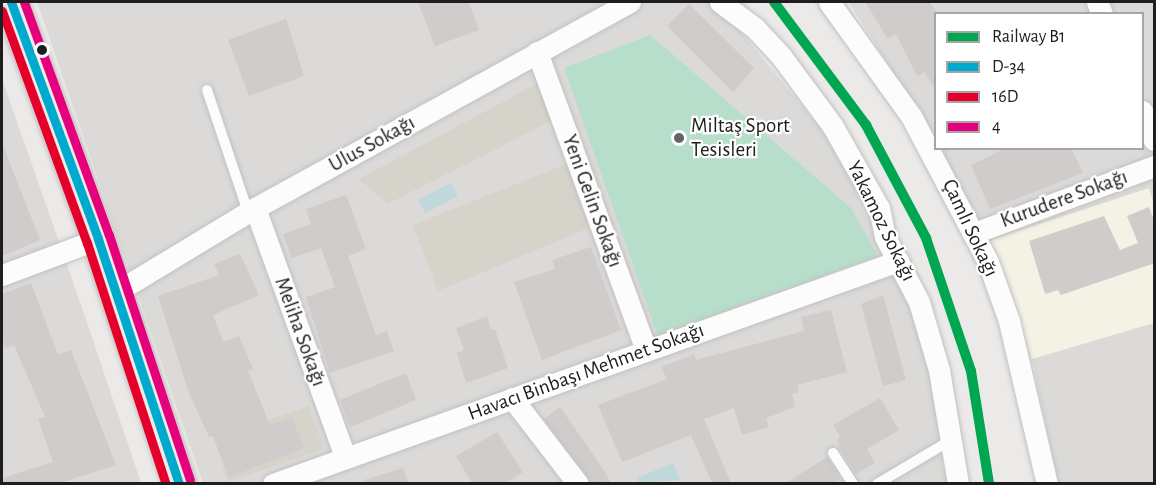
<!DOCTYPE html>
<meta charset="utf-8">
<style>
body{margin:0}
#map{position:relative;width:1156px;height:485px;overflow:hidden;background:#eceae8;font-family:"Alegreya Sans",sans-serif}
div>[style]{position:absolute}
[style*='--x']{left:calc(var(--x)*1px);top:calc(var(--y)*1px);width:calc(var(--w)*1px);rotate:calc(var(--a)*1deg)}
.residential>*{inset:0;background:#dbdad9}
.education>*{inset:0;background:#f4f2e4}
.construction>*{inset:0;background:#d5d3ca}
.pitch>*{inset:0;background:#b7decb}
.water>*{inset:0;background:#bed8dc}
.building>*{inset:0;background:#cfcccb}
.roads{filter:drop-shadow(0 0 2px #c2c1c0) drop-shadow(0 0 2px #c2c1c0)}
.lane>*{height:10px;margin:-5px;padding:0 5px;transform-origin:5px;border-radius:5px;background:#fcfcfc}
.street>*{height:21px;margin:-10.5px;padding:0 10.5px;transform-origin:10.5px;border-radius:10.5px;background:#fcfcfc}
.primary>*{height:33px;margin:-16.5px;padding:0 16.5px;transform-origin:16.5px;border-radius:16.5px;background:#efeae5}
.bus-1>*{height:9px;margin:-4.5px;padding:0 4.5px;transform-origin:4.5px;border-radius:4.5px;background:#00a9ce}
.bus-2>*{height:9px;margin:-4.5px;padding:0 4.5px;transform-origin:4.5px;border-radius:4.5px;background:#e4002b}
.bus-3>*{height:9px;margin:-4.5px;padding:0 4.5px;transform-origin:4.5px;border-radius:4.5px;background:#e5007d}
.rail-1>*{height:10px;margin:-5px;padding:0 5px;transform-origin:5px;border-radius:5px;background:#00a651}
.dots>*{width:16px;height:16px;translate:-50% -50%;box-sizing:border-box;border:3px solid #fff;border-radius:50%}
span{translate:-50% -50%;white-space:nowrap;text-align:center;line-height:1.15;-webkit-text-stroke:4.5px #fff;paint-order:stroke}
.poi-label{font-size:21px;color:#1e1e1e}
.left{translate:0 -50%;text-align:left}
.street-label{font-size:21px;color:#1e1e1e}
.frame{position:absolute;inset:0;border:3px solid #1e1e1e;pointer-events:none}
.legend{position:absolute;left:934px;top:12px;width:210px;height:138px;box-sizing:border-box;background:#fff;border:2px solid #a5a5a5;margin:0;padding:8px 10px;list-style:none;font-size:18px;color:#1e1e1e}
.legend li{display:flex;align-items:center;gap:12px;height:30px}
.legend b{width:30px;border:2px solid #a5a5a5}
</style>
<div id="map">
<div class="residential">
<i style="clip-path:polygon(37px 2px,716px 2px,840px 152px,910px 297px,939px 408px,943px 470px,951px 468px,952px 483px,203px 483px)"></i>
<i style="clip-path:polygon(849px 2px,1154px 2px,1154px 483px,1058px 483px,1032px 359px,988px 241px,941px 149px,1142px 148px,1142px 14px,936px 14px,935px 140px)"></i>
<i style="clip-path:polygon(2px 79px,79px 299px,141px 483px,2px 483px)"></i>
</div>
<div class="education">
<i style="clip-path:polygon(1149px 188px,1154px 205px,1154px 323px,1032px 359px,989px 241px)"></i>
</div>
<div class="construction">
<i style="clip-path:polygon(540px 82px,555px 119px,388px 204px,359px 179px)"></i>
<i style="clip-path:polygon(567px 164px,591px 227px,438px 291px,413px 225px)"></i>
<i style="clip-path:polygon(309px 406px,324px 449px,228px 482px,214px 438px)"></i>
</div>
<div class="pitch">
<i style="clip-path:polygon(650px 35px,851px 208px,878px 256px,658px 336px,564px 68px)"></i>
</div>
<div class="water">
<i style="clip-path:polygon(451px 183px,458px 196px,425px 213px,418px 200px)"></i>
<i style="clip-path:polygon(673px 463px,680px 480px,639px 483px,637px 478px)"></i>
</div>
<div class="building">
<i style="clip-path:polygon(418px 2px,469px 2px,479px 30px,435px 46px)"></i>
<i style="clip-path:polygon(865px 2px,930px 2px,936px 11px,936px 91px,925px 72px,917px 76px,896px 34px,888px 39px)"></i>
<i style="clip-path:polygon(689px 4px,754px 68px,733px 92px,667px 26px)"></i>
<i style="clip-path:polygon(286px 19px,304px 76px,249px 96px,228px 40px)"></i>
<i style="clip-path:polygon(2px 143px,40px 240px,2px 256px)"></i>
<i style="clip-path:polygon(1006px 148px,1071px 148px,1083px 173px,990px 209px,971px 165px)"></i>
<i style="clip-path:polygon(346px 195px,366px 249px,348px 256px,376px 335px,387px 331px,394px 351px,330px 373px,306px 297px,335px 287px,321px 248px,292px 258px,283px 234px,311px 224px,306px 209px)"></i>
<i style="clip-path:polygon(1149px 207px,1155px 223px,1155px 263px,1061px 295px,1058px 290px,1045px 294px,1029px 241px,1104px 216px,1120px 250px,1138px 243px,1127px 216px)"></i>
<i style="clip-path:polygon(591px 247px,621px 330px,542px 360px,514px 282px,555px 269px,552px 260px)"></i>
<i style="clip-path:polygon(240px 254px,259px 295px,213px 315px,223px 342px,239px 336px,253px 369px,248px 371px,270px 425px,292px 417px,304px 448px,229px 477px,213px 436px,209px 437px,189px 393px,158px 296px,219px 275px,214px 264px)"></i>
<i style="clip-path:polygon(31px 283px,58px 355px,71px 350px,116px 465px,60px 483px,2px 483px,2px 478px,53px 462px,38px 419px,45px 417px,14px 345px,5px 348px,2px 338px,2px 294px)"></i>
<i style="clip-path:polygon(883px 295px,906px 380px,883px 386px,861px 304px)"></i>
<i style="clip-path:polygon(831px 310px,847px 372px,797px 385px,799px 392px,792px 394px,795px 407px,766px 418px,769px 427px,742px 435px,734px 408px,704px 419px,731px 483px,712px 483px,691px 435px,622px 462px,598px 405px,667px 379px,661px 367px,694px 354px,696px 360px,804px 331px,801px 317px)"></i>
<i style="clip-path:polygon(487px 316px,491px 330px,495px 329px,508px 368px,466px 383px,457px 353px,464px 350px,456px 328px)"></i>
<i style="clip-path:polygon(406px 373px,416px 400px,350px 427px,340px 400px)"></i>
<i style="clip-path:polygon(880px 398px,899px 430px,867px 449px,875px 463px,856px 474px,840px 449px,837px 440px,840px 437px,833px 425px)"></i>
<i style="clip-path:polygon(560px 407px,603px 469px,611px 483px,591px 483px,544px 419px)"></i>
<i style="clip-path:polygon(497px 432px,523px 472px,506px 483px,472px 483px,456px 456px)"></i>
<i style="clip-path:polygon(827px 457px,841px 479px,835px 483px,786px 483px)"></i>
<i style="clip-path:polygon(403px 468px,409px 483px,364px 483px,364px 480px)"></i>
</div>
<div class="roads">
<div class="lane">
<i style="--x:207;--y:90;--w:129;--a:71.4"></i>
<i style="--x:833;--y:453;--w:37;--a:57"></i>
<i style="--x:877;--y:484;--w:86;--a:-30.7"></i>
</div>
<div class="street">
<i style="--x:720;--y:2;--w:44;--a:36.6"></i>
<i style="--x:755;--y:28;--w:38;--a:47"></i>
<i style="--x:781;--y:56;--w:86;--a:53.5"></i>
<i style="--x:832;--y:125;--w:95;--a:60.5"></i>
<i style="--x:879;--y:208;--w:30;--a:78"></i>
<i style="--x:885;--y:237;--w:73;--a:62.4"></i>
<i style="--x:919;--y:302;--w:71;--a:73.6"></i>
<i style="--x:939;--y:370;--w:116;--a:80.5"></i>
<i style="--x:829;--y:2;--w:140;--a:54.3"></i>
<i style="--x:911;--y:116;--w:165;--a:62.2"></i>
<i style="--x:988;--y:262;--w:63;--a:70.4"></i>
<i style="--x:1009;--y:321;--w:167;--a:76.9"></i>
<i style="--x:1097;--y:2;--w:13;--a:67"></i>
<i style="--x:537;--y:52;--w:317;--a:69.9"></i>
<i style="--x:1142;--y:111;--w:31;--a:68"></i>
<i style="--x:255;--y:208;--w:265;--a:70.1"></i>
<i style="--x:974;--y:233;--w:192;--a:-20.4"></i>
<i style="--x:2;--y:275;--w:103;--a:-20.6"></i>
<i style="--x:116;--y:292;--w:154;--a:-31.2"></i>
<i style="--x:248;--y:212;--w:436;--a:-28.8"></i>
<i style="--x:512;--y:398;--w:108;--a:52.5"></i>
<i style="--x:273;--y:484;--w:664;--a:-19.64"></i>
</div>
<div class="primary">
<i style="--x:11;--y:2;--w:252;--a:69.8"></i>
<i style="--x:98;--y:239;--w:258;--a:71.7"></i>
</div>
</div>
<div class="bus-1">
<i style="--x:11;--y:2;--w:252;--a:69.8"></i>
<i style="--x:98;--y:239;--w:258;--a:71.7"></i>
</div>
<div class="bus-2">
<i style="--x:2;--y:11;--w:247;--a:69.9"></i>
<i style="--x:87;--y:243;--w:254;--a:71.9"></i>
</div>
<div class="bus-3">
<i style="--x:24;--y:2;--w:248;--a:70"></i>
<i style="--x:109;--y:235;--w:258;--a:71.7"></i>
</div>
<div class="rail-1">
<i style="--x:774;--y:2;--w:154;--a:53.2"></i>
<i style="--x:866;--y:125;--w:128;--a:62"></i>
<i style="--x:926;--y:238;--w:140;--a:71.3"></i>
<i style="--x:971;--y:371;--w:114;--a:80.9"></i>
</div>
<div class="dots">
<i style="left:42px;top:50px;background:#1e1e1e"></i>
<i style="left:679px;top:138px;background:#666565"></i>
</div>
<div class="poi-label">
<span class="left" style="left:691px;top:138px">Miltaş Sport<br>Tesisleri</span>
</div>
<div class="street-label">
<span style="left:372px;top:144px;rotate:-29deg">Ulus Sokağı</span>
<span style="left:1064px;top:199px;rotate:-20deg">Kurudere Sokağı</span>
<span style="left:592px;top:201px;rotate:70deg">Yeni Gelin Sokağı</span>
<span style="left:881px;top:221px;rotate:64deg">Yakamoz Sokağı</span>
<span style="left:970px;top:228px;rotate:65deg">Çamlı Sokağı</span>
<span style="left:300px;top:332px;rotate:70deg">Meliha Sokağı</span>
<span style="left:586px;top:372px;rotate:-20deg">Havacı Binbaşı Mehmet Sokağı</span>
</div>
<div class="frame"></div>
<ul class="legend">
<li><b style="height:8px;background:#00a651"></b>Railway B1</li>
<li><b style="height:8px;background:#00a9ce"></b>D-34</li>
<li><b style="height:8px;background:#e4002b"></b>16D</li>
<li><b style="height:8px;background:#e5007d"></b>4</li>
</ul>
</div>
